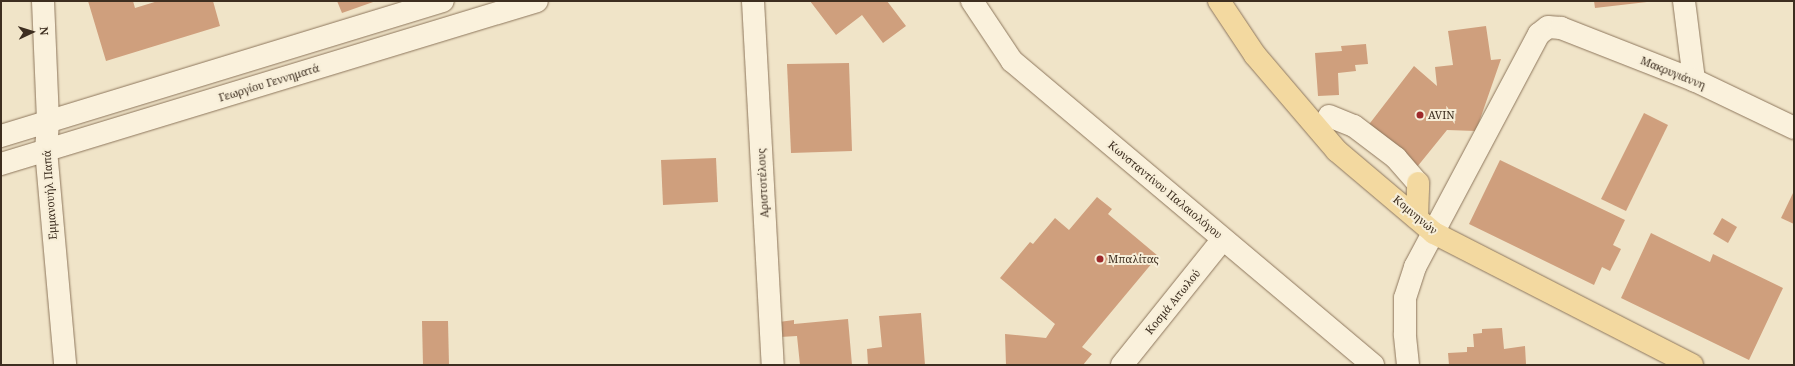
<!DOCTYPE html>
<meta charset="utf-8">
<style>
body{margin:0}
#map{position:relative;width:1795px;height:366px;overflow:hidden;background:#f0e4c8;font-family:"Noto Serif",serif}
div>[style]{position:absolute}
[style*='--x']{left:calc(var(--x)*1px);top:calc(var(--y)*1px);width:calc(var(--w)*1px);rotate:calc(var(--a)*1deg)}
.building>*{inset:0;background:#cf9f7d}
.roads{filter:drop-shadow(0 0 1px #8d765c) drop-shadow(0 0 1px #8d765c)}
.minor>*{height:22px;margin:-11px;padding:0 11px;transform-origin:11px;border-radius:11px;background:#faf1dc}
.major>*{height:22px;margin:-11px;padding:0 11px;transform-origin:11px;border-radius:11px;background:#f3d9a0}
.dots>*{width:11px;height:11px;translate:-50% -50%;box-sizing:border-box;border:2px solid #f7eed8;border-radius:50%}
span{translate:-50% -50%;white-space:nowrap;text-align:center;line-height:1.15;-webkit-text-stroke:4px #f7eed8;paint-order:stroke}
.street-label{font-size:11px;color:#3d2e20}
.poi-label{font-size:11px;color:#3d2e20}
.left{translate:0 -50%;text-align:left}
.frame{position:absolute;inset:0;border:2px solid #3d2e20;pointer-events:none}
.north{position:absolute;left:12px;top:12px;width:40px;height:40px;-webkit-text-stroke:3px #f7eed8;paint-order:stroke;rotate:86deg;font-size:11px;font-weight:700;line-height:16px;text-align:center;color:#3d2e20}
.north::after{content:'';display:block;margin:auto;width:14px;height:18px;background:#3d2e20;clip-path:polygon(50% 0,100% 100%,50% 72%,0 100%)}
</style>
<div id="map">
<div class="building">
<i style="clip-path:polygon(88px 1px,133px 1px,135px 8px,158px 1px,213px 1px,220px 26px,106px 61px)"></i>
<i style="clip-path:polygon(337px 1px,376px 1px,342px 13px)"></i>
<i style="clip-path:polygon(810px 1px,887px 1px,906px 26px,883px 43px,862px 15px,836px 35px)"></i>
<i style="clip-path:polygon(1594px 1px,1647px 1px,1647px 2px,1595px 8px)"></i>
<i style="clip-path:polygon(1486px 26px,1491px 60px,1501px 59px,1476px 131px,1447px 130px,1417px 167px,1367px 127px,1414px 66px,1437px 86px,1435px 67px,1453px 65px,1448px 31px)"></i>
<i style="clip-path:polygon(1366px 44px,1368px 64px,1355px 65px,1356px 71px,1338px 73px,1339px 95px,1318px 96px,1315px 53px,1342px 51px,1341px 46px)"></i>
<i style="clip-path:polygon(849px 63px,852px 151px,791px 153px,787px 64px)"></i>
<i style="clip-path:polygon(1644px 113px,1668px 125px,1626px 211px,1601px 199px)"></i>
<i style="clip-path:polygon(716px 158px,718px 202px,663px 205px,661px 160px)"></i>
<i style="clip-path:polygon(1500px 160px,1625px 220px,1613px 245px,1621px 249px,1610px 271px,1602px 267px,1594px 285px,1469px 224px)"></i>
<i style="clip-path:polygon(1794px 191px,1794px 224px,1781px 218px)"></i>
<i style="clip-path:polygon(1097px 197px,1112px 209px,1108px 214px,1158px 256px,1082px 347px,1092px 354px,1083px 365px,1006px 365px,1005px 334px,1046px 338px,1055px 324px,1000px 278px,1030px 242px,1033px 244px,1055px 218px,1069px 230px)"></i>
<i style="clip-path:polygon(1722px 218px,1737px 227px,1728px 243px,1713px 234px)"></i>
<i style="clip-path:polygon(1651px 233px,1710px 262px,1713px 254px,1783px 288px,1749px 360px,1621px 298px)"></i>
<i style="clip-path:polygon(921px 313px,925px 365px,868px 365px,867px 349px,882px 347px,879px 316px)"></i>
<i style="clip-path:polygon(848px 319px,852px 365px,800px 365px,797px 336px,780px 337px,779px 322px,794px 320px,794px 324px)"></i>
<i style="clip-path:polygon(422px 321px,448px 321px,449px 365px,423px 365px)"></i>
<i style="clip-path:polygon(1502px 328px,1504px 349px,1525px 346px,1526px 364px,1449px 365px,1448px 353px,1467px 352px,1467px 347px,1474px 347px,1473px 334px,1482px 333px,1482px 329px)"></i>
</div>
<div class="roads">
<div class="minor">
<i style="--x:43;--y:1;--w:121;--a:87.6"></i>
<i style="--x:48;--y:122;--w:28;--a:94"></i>
<i style="--x:46;--y:150;--w:216;--a:84.9"></i>
<i style="--x:753;--y:1;--w:365;--a:86.9"></i>
<i style="--x:972;--y:1;--w:72;--a:56.3"></i>
<i style="--x:1012;--y:61;--w:472;--a:40.1"></i>
<i style="--x:1684;--y:1;--w:80;--a:82.8"></i>
<i style="--x:1329;--y:116;--w:27;--a:22"></i>
<i style="--x:1354;--y:126;--w:53;--a:37.3"></i>
<i style="--x:1396;--y:158;--w:33;--a:49"></i>
<i style="--x:1;--y:136;--w:462;--a:-17"></i>
<i style="--x:1;--y:164;--w:560;--a:-16.91"></i>
<i style="--x:1122;--y:365;--w:161;--a:-51.3"></i>
<i style="--x:1408;--y:365;--w:31;--a:-96"></i>
<i style="--x:1405;--y:334;--w:36;--a:-90"></i>
<i style="--x:1405;--y:298;--w:33;--a:-72"></i>
<i style="--x:1415;--y:267;--w:264;--a:-62"></i>
<i style="--x:1539;--y:34;--w:11;--a:-38"></i>
<i style="--x:1548;--y:27;--w:13;--a:4"></i>
<i style="--x:1561;--y:28;--w:143;--a:21.4"></i>
<i style="--x:1694;--y:80;--w:111;--a:25.6"></i>
</div>
<div class="major">
<i style="--x:1219;--y:1;--w:65;--a:56.3"></i>
<i style="--x:1255;--y:55;--w:126;--a:49.5"></i>
<i style="--x:1337;--y:151;--w:127;--a:40.2"></i>
<i style="--x:1434;--y:233;--w:290;--a:27.1"></i>
<i style="--x:1417;--y:218;--w:35;--a:-88"></i>
</div>
</div>
<div class="dots">
<i style="left:1420px;top:115px;background:#9e2a2b"></i>
<i style="left:1100px;top:259px;background:#9e2a2b"></i>
</div>
<div class="street-label">
<span style="left:1673px;top:73px;rotate:22deg">Μακρυγιάννη</span>
<span style="left:269px;top:83px;rotate:-17deg">Γεωργίου Γεννηματά</span>
<span style="left:763px;top:183px;rotate:-93deg">Αριστοτέλους</span>
<span style="left:1165px;top:190px;rotate:40deg">Κωνσταντίνου Παλαιολόγου</span>
<span style="left:50px;top:195px;rotate:-94deg">Εμμανουήλ Παπά</span>
<span style="left:1415px;top:215px;rotate:40deg">Κομνηνών</span>
<span style="left:1173px;top:302px;rotate:-51deg">Κοσμά Αιτωλού</span>
</div>
<div class="poi-label">
<span class="left" style="left:1428px;top:115px">AVIN</span>
<span class="left" style="left:1108px;top:259px">Μπαλίτας</span>
</div>
<div class="frame"></div>
<div class="north">N</div>
</div>
